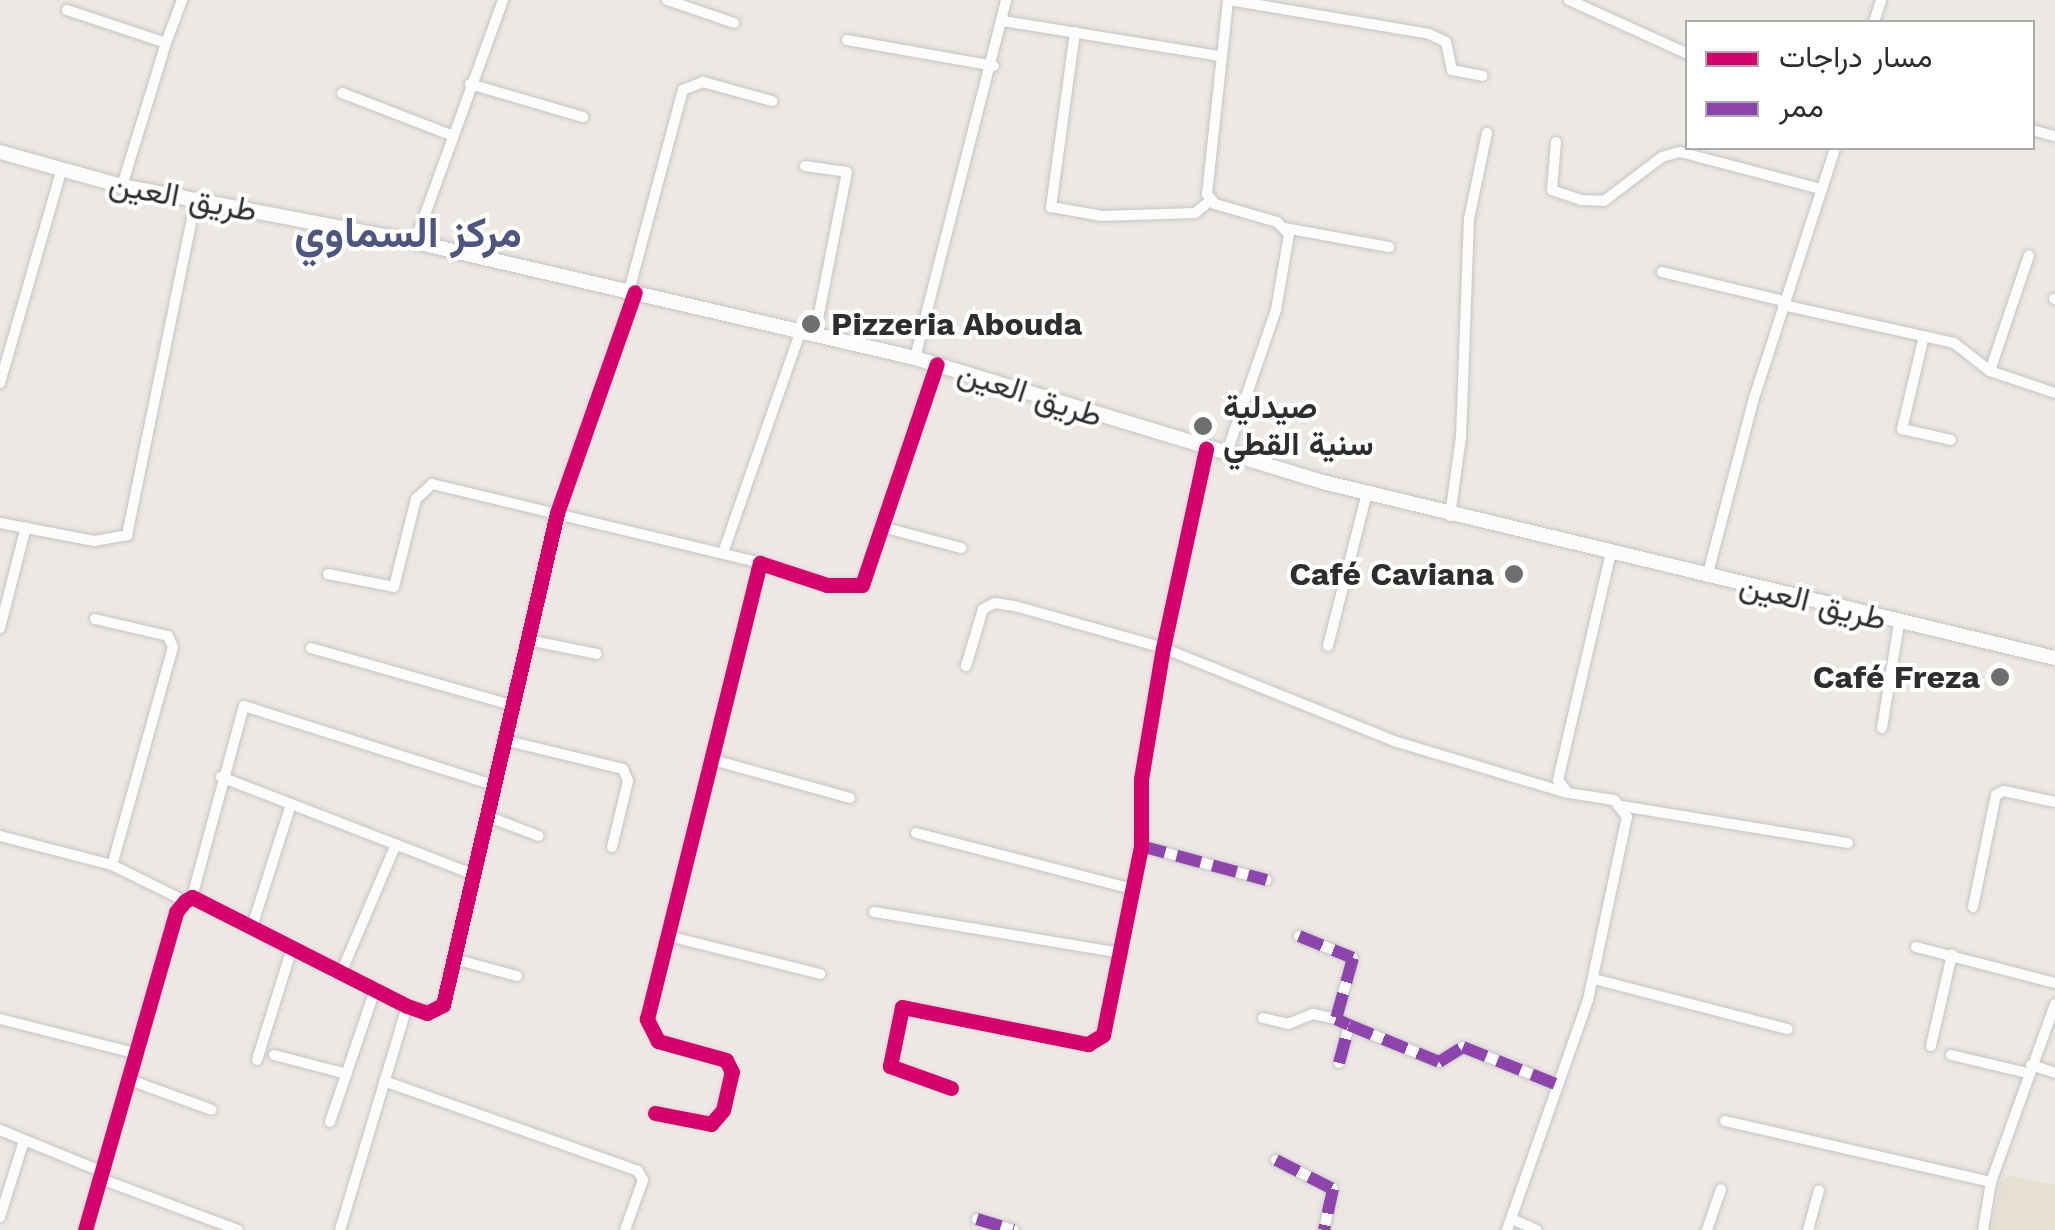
<!DOCTYPE html>
<meta charset="utf-8">
<style>
body{margin:0}
#map{position:relative;width:2055px;height:1230px;overflow:hidden;background:#ece8e4;font-family:"Work Sans",Vazirmatn,sans-serif}
div>[style]{position:absolute}
[style*='--x']{left:calc(var(--x)*1px);top:calc(var(--y)*1px);width:calc(var(--w)*1px);rotate:calc(var(--a)*1deg)}
.education>*{inset:0;background:#e6e0d3}
.roads{filter:drop-shadow(0 0 2px #c5c4c5) drop-shadow(0 0 2px #c5c4c5)}
.street>*{height:10px;margin:-5px;padding:0 5px;transform-origin:5px;border-radius:5px;background:#fcfcfb}
.secondary>*{height:14px;margin:-7px;padding:0 7px;transform-origin:7px;border-radius:7px;background:#fcfcfb}
.quiet>*{height:12px;margin-top:-6px;transform-origin:0;background:repeating-linear-gradient(90deg,#8e44ad 0 25px,transparent 0 37px)}
.cycleway>*{height:15px;margin:-7.5px;padding:0 7.5px;transform-origin:7.5px;border-radius:7.5px;background:#d6006c}
.dots>*{width:28px;height:28px;translate:-50% -50%;box-sizing:border-box;border:5px solid #fff;border-radius:50%}
span{translate:-50% -50%;white-space:nowrap;text-align:center;line-height:1.15;-webkit-text-stroke:8px #fff;paint-order:stroke}
.street-label{font-size:32px;color:#2e2e2e}
.poi-label{font-size:32px;color:#2e2e2e;font-weight:700}
.left{translate:0 -50%;text-align:left}
.right{translate:-100% -50%;text-align:right}
.district-label{font-size:42px;color:#4d5680;font-weight:700}
.legend{position:absolute;left:1685px;top:20px;width:350px;height:130px;box-sizing:border-box;background:#fff;border:2px solid #ababab;margin:0;padding:12px 18px;list-style:none;font-size:30px;color:#2e2e2e}
.legend li{display:flex;align-items:center;gap:20px;height:50px}
.legend b{width:50px;border:2px solid #ababab}
</style>
<div id="map">
<div class="education">
<i style="clip-path:polygon(2010px 1176px,2055px 1185px,2055px 1230px,1991px 1230px,2000px 1182px)"></i>
</div>
<div class="roads">
<div class="street">
<i style="--x:667;--y:0;--w:71;--a:18.9"></i>
<i style="--x:1229;--y:0;--w:203;--a:9.6"></i>
<i style="--x:1429;--y:34;--w:19;--a:25"></i>
<i style="--x:1446;--y:42;--w:29;--a:78"></i>
<i style="--x:1452;--y:70;--w:31;--a:11"></i>
<i style="--x:1569;--y:0;--w:131;--a:24.4"></i>
<i style="--x:67;--y:10;--w:104;--a:18.4"></i>
<i style="--x:166;--y:43;--w:150;--a:107.1"></i>
<i style="--x:1003;--y:21;--w:220;--a:9.2"></i>
<i style="--x:1874;--y:22;--w:23;--a:-72"></i>
<i style="--x:1075;--y:32;--w:177;--a:97.8"></i>
<i style="--x:1051;--y:207;--w:52;--a:10"></i>
<i style="--x:1102;--y:216;--w:93;--a:-1.8"></i>
<i style="--x:1195;--y:213;--w:19;--a:-39"></i>
<i style="--x:847;--y:40;--w:149;--a:10"></i>
<i style="--x:166;--y:43;--w:46;--a:-69.6"></i>
<i style="--x:470;--y:84;--w:118;--a:16.3"></i>
<i style="--x:342;--y:93;--w:117;--a:21.1"></i>
<i style="--x:2032;--y:130;--w:24;--a:15"></i>
<i style="--x:1556;--y:142;--w:48;--a:94.8"></i>
<i style="--x:1552;--y:190;--w:31;--a:19"></i>
<i style="--x:1581;--y:200;--w:23;--a:2"></i>
<i style="--x:1604;--y:201;--w:73;--a:-37.2"></i>
<i style="--x:1662;--y:157;--w:19;--a:-16"></i>
<i style="--x:1680;--y:152;--w:146;--a:14.7"></i>
<i style="--x:805;--y:166;--w:42;--a:8.1"></i>
<i style="--x:847;--y:172;--w:164;--a:101.2"></i>
<i style="--x:1285;--y:228;--w:106;--a:10.4"></i>
<i style="--x:415;--y:242;--w:258;--a:-70"></i>
<i style="--x:1662;--y:272;--w:125;--a:13.4"></i>
<i style="--x:629;--y:291;--w:208;--a:-75"></i>
<i style="--x:683;--y:90;--w:22;--a:-22"></i>
<i style="--x:703;--y:82;--w:72;--a:15.4"></i>
<i style="--x:2054;--y:299;--w:1;--a:0"></i>
<i style="--x:1783;--y:305;--w:175;--a:12.5"></i>
<i style="--x:1954;--y:343;--w:46;--a:37.9"></i>
<i style="--x:1990;--y:371;--w:69;--a:18.7"></i>
<i style="--x:1924;--y:336;--w:96;--a:103.3"></i>
<i style="--x:1902;--y:429;--w:50;--a:12.7"></i>
<i style="--x:915;--y:358;--w:369;--a:-75.7"></i>
<i style="--x:1990;--y:371;--w:122;--a:-71.4"></i>
<i style="--x:0;--y:383;--w:221;--a:-73.9"></i>
<i style="--x:1226;--y:455;--w:153;--a:-71"></i>
<i style="--x:1276;--y:310;--w:77;--a:-80.3"></i>
<i style="--x:1289;--y:234;--w:17;--a:-135"></i>
<i style="--x:1277;--y:222;--w:65;--a:-163.8"></i>
<i style="--x:1215;--y:204;--w:13;--a:-129"></i>
<i style="--x:1207;--y:194;--w:195;--a:-83.8"></i>
<i style="--x:1450;--y:516;--w:80;--a:-82.1"></i>
<i style="--x:1461;--y:437;--w:218;--a:-87.9"></i>
<i style="--x:1469;--y:219;--w:88;--a:-78.2"></i>
<i style="--x:0;--y:523;--w:96;--a:10.8"></i>
<i style="--x:94;--y:541;--w:34;--a:-10"></i>
<i style="--x:127;--y:535;--w:342;--a:-78.4"></i>
<i style="--x:886;--y:528;--w:78;--a:14.9"></i>
<i style="--x:724;--y:550;--w:233;--a:-70.7"></i>
<i style="--x:328;--y:574;--w:67;--a:11.1"></i>
<i style="--x:394;--y:587;--w:91;--a:-76"></i>
<i style="--x:416;--y:499;--w:22;--a:-43"></i>
<i style="--x:432;--y:484;--w:337;--a:13.5"></i>
<i style="--x:1707;--y:577;--w:185;--a:-75.3"></i>
<i style="--x:1754;--y:398;--w:263;--a:-72"></i>
<i style="--x:95;--y:619;--w:75;--a:13.1"></i>
<i style="--x:168;--y:636;--w:12;--a:66"></i>
<i style="--x:173;--y:647;--w:226;--a:105.6"></i>
<i style="--x:0;--y:628;--w:104;--a:-75.6"></i>
<i style="--x:528;--y:640;--w:70;--a:11.5"></i>
<i style="--x:1328;--y:646;--w:158;--a:-75.7"></i>
<i style="--x:311;--y:648;--w:211;--a:15.9"></i>
<i style="--x:966;--y:666;--w:59;--a:-73.4"></i>
<i style="--x:983;--y:609;--w:13;--a:-27"></i>
<i style="--x:995;--y:603;--w:20;--a:9"></i>
<i style="--x:1015;--y:606;--w:154;--a:15.8"></i>
<i style="--x:1163;--y:648;--w:252;--a:21.9"></i>
<i style="--x:1397;--y:742;--w:177;--a:16.7"></i>
<i style="--x:1882;--y:728;--w:106;--a:-80.8"></i>
<i style="--x:508;--y:741;--w:118;--a:13.7"></i>
<i style="--x:623;--y:769;--w:13;--a:67"></i>
<i style="--x:628;--y:781;--w:68;--a:103.6"></i>
<i style="--x:713;--y:760;--w:142;--a:15.5"></i>
<i style="--x:221;--y:777;--w:272;--a:21.1"></i>
<i style="--x:1622;--y:806;--w:229;--a:9.3"></i>
<i style="--x:489;--y:817;--w:53;--a:20.8"></i>
<i style="--x:916;--y:833;--w:224;--a:14.5"></i>
<i style="--x:0;--y:836;--w:116;--a:14.5"></i>
<i style="--x:112;--y:865;--w:81;--a:26.3"></i>
<i style="--x:1141;--y:846;--w:130;--a:15.2"></i>
<i style="--x:192;--y:897;--w:198;--a:-74.8"></i>
<i style="--x:244;--y:706;--w:264;--a:17.6"></i>
<i style="--x:1973;--y:907;--w:114;--a:-78.4"></i>
<i style="--x:1996;--y:795;--w:9;--a:-27"></i>
<i style="--x:2004;--y:791;--w:52;--a:12.2"></i>
<i style="--x:874;--y:912;--w:251;--a:9.4"></i>
<i style="--x:252;--y:927;--w:129;--a:-72.4"></i>
<i style="--x:668;--y:936;--w:157;--a:14"></i>
<i style="--x:1299;--y:936;--w:58;--a:22.2"></i>
<i style="--x:1353;--y:958;--w:63;--a:105.6"></i>
<i style="--x:1336;--y:1019;--w:14;--a:25"></i>
<i style="--x:1916;--y:947;--w:144;--a:14.5"></i>
<i style="--x:458;--y:960;--w:61;--a:15.2"></i>
<i style="--x:341;--y:973;--w:140;--a:-66.9"></i>
<i style="--x:1594;--y:979;--w:200;--a:14.5"></i>
<i style="--x:1263;--y:1018;--w:26;--a:13"></i>
<i style="--x:1288;--y:1024;--w:27;--a:-22"></i>
<i style="--x:1313;--y:1014;--w:24;--a:12"></i>
<i style="--x:0;--y:1019;--w:138;--a:14.2"></i>
<i style="--x:1931;--y:1046;--w:94;--a:-77.1"></i>
<i style="--x:274;--y:1055;--w:75;--a:14.6"></i>
<i style="--x:1951;--y:1055;--w:79;--a:13.2"></i>
<i style="--x:257;--y:1060;--w:117;--a:-72.6"></i>
<i style="--x:1339;--y:1063;--w:39;--a:-75"></i>
<i style="--x:1349;--y:1025;--w:97;--a:22.3"></i>
<i style="--x:1439;--y:1062;--w:28;--a:-32"></i>
<i style="--x:1463;--y:1047;--w:102;--a:21.8"></i>
<i style="--x:2031;--y:1065;--w:25;--a:18"></i>
<i style="--x:127;--y:1079;--w:90;--a:20"></i>
<i style="--x:384;--y:1081;--w:269;--a:19.5"></i>
<i style="--x:638;--y:1171;--w:10;--a:61"></i>
<i style="--x:643;--y:1180;--w:53;--a:109.8"></i>
<i style="--x:951;--y:1088;--w:65;--a:-160.2"></i>
<i style="--x:890;--y:1066;--w:60;--a:-78.5"></i>
<i style="--x:902;--y:1007;--w:190;--a:11.3"></i>
<i style="--x:1088;--y:1044;--w:17;--a:-31"></i>
<i style="--x:1103;--y:1035;--w:193;--a:-78.6"></i>
<i style="--x:1141;--y:846;--w:67;--a:-90"></i>
<i style="--x:1141;--y:779;--w:133;--a:-80.5"></i>
<i style="--x:1163;--y:648;--w:204;--a:-77.8"></i>
<i style="--x:655;--y:1113;--w:57;--a:11.1"></i>
<i style="--x:711;--y:1124;--w:18;--a:-49"></i>
<i style="--x:723;--y:1110;--w:39;--a:-77"></i>
<i style="--x:732;--y:1072;--w:13;--a:-117"></i>
<i style="--x:726;--y:1060;--w:71;--a:-164.4"></i>
<i style="--x:658;--y:1041;--w:25;--a:-117"></i>
<i style="--x:647;--y:1019;--w:470;--a:-76.1"></i>
<i style="--x:760;--y:563;--w:71;--a:18.2"></i>
<i style="--x:827;--y:585;--w:35;--a:0"></i>
<i style="--x:862;--y:585;--w:233;--a:-71.3"></i>
<i style="--x:1725;--y:1121;--w:273;--a:12.9"></i>
<i style="--x:330;--y:1122;--w:139;--a:-71.2"></i>
<i style="--x:0;--y:1130;--w:111;--a:22.2"></i>
<i style="--x:1276;--y:1160;--w:64;--a:27"></i>
<i style="--x:1333;--y:1189;--w:42;--a:102.4"></i>
<i style="--x:101;--y:1179;--w:146;--a:20.4"></i>
<i style="--x:0;--y:1217;--w:80;--a:-72.5"></i>
<i style="--x:977;--y:1219;--w:38;--a:17"></i>
<i style="--x:1512;--y:1219;--w:27;--a:24"></i>
<i style="--x:85;--y:1230;--w:331;--a:-74"></i>
<i style="--x:176;--y:912;--w:14;--a:-51"></i>
<i style="--x:185;--y:901;--w:8;--a:-30"></i>
<i style="--x:192;--y:897;--w:241;--a:26.9"></i>
<i style="--x:407;--y:1006;--w:21;--a:19"></i>
<i style="--x:427;--y:1013;--w:18;--a:-27"></i>
<i style="--x:443;--y:1005;--w:505;--a:-76.95"></i>
<i style="--x:557;--y:513;--w:234;--a:-70.6"></i>
<i style="--x:340;--y:1230;--w:234;--a:-73.3"></i>
<i style="--x:1507;--y:1230;--w:244;--a:-70.6"></i>
<i style="--x:1588;--y:1000;--w:187;--a:-78"></i>
<i style="--x:1627;--y:817;--w:21;--a:-127"></i>
<i style="--x:1614;--y:800;--w:47;--a:-171.3"></i>
<i style="--x:1568;--y:793;--w:16;--a:-128"></i>
<i style="--x:1558;--y:780;--w:233;--a:-76.9"></i>
<i style="--x:1707;--y:1230;--w:43;--a:-71.1"></i>
<i style="--x:1808;--y:1230;--w:41;--a:-74.6"></i>
<i style="--x:1983;--y:1230;--w:49;--a:-80.5"></i>
<i style="--x:1991;--y:1182;--w:189;--a:-70.2"></i>
</div>
<div class="secondary">
<i style="--x:0;--y:152;--w:127;--a:15.6"></i>
<i style="--x:122;--y:186;--w:298;--a:10.8"></i>
<i style="--x:415;--y:242;--w:513;--a:13.06"></i>
<i style="--x:915;--y:358;--w:431;--a:16.9"></i>
<i style="--x:1327;--y:483;--w:749;--a:13.52"></i>
</div>
</div>
<div class="quiet">
<i style="--x:1141;--y:846;--w:130;--a:15.2"></i>
<i style="--x:1299;--y:936;--w:58;--a:22.2"></i>
<i style="--x:1353;--y:958;--w:63;--a:105.6"></i>
<i style="--x:1336;--y:1019;--w:14;--a:25"></i>
<i style="--x:1339;--y:1063;--w:39;--a:-75"></i>
<i style="--x:1349;--y:1025;--w:97;--a:22.3"></i>
<i style="--x:1439;--y:1062;--w:28;--a:-32"></i>
<i style="--x:1463;--y:1047;--w:102;--a:21.8"></i>
<i style="--x:1276;--y:1160;--w:64;--a:27"></i>
<i style="--x:1333;--y:1189;--w:42;--a:102.4"></i>
<i style="--x:977;--y:1219;--w:38;--a:17"></i>
</div>
<div class="cycleway">
<i style="--x:951;--y:1088;--w:65;--a:-160.2"></i>
<i style="--x:890;--y:1066;--w:60;--a:-78.5"></i>
<i style="--x:902;--y:1007;--w:190;--a:11.3"></i>
<i style="--x:1088;--y:1044;--w:17;--a:-31"></i>
<i style="--x:1103;--y:1035;--w:193;--a:-78.6"></i>
<i style="--x:1141;--y:846;--w:67;--a:-90"></i>
<i style="--x:1141;--y:779;--w:133;--a:-80.5"></i>
<i style="--x:1163;--y:648;--w:204;--a:-77.8"></i>
<i style="--x:655;--y:1113;--w:57;--a:11.1"></i>
<i style="--x:711;--y:1124;--w:18;--a:-49"></i>
<i style="--x:723;--y:1110;--w:39;--a:-77"></i>
<i style="--x:732;--y:1072;--w:13;--a:-117"></i>
<i style="--x:726;--y:1060;--w:71;--a:-164.4"></i>
<i style="--x:658;--y:1041;--w:25;--a:-117"></i>
<i style="--x:647;--y:1019;--w:470;--a:-76.1"></i>
<i style="--x:760;--y:563;--w:71;--a:18.2"></i>
<i style="--x:827;--y:585;--w:35;--a:0"></i>
<i style="--x:862;--y:585;--w:233;--a:-71.3"></i>
<i style="--x:85;--y:1230;--w:331;--a:-74"></i>
<i style="--x:176;--y:912;--w:14;--a:-51"></i>
<i style="--x:185;--y:901;--w:8;--a:-30"></i>
<i style="--x:192;--y:897;--w:241;--a:26.9"></i>
<i style="--x:407;--y:1006;--w:21;--a:19"></i>
<i style="--x:427;--y:1013;--w:18;--a:-27"></i>
<i style="--x:443;--y:1005;--w:505;--a:-76.95"></i>
<i style="--x:557;--y:513;--w:234;--a:-70.6"></i>
</div>
<div class="dots">
<i style="left:811px;top:324px;background:#706f6e"></i>
<i style="left:1203px;top:426px;background:#706f6e"></i>
<i style="left:1514px;top:574px;background:#706f6e"></i>
<i style="left:2000px;top:677px;background:#706f6e"></i>
</div>
<div class="street-label">
<span style="left:183px;top:197px;rotate:11deg">طريق العين</span>
<span style="left:1030px;top:394px;rotate:18deg">طريق العين</span>
<span style="left:1813px;top:602px;rotate:14deg">طريق العين</span>
</div>
<div class="poi-label">
<span class="left" style="left:831px;top:324px">Pizzeria Abouda</span>
<span class="left" style="left:1223px;top:426px">صيدلية<br>سنية القطي</span>
<span class="right" style="left:1494px;top:574px">Café Caviana</span>
<span class="right" style="left:1980px;top:677px">Café Freza</span>
</div>
<div class="district-label">
<span style="left:408px;top:233px">مركز السماوي</span>
</div>
<ul class="legend">
<li><b style="height:12px;background:#d6006c"></b>مسار دراجات</li>
<li><b style="height:12px;background:#8e44ad"></b>ممر</li>
</ul>
</div>
